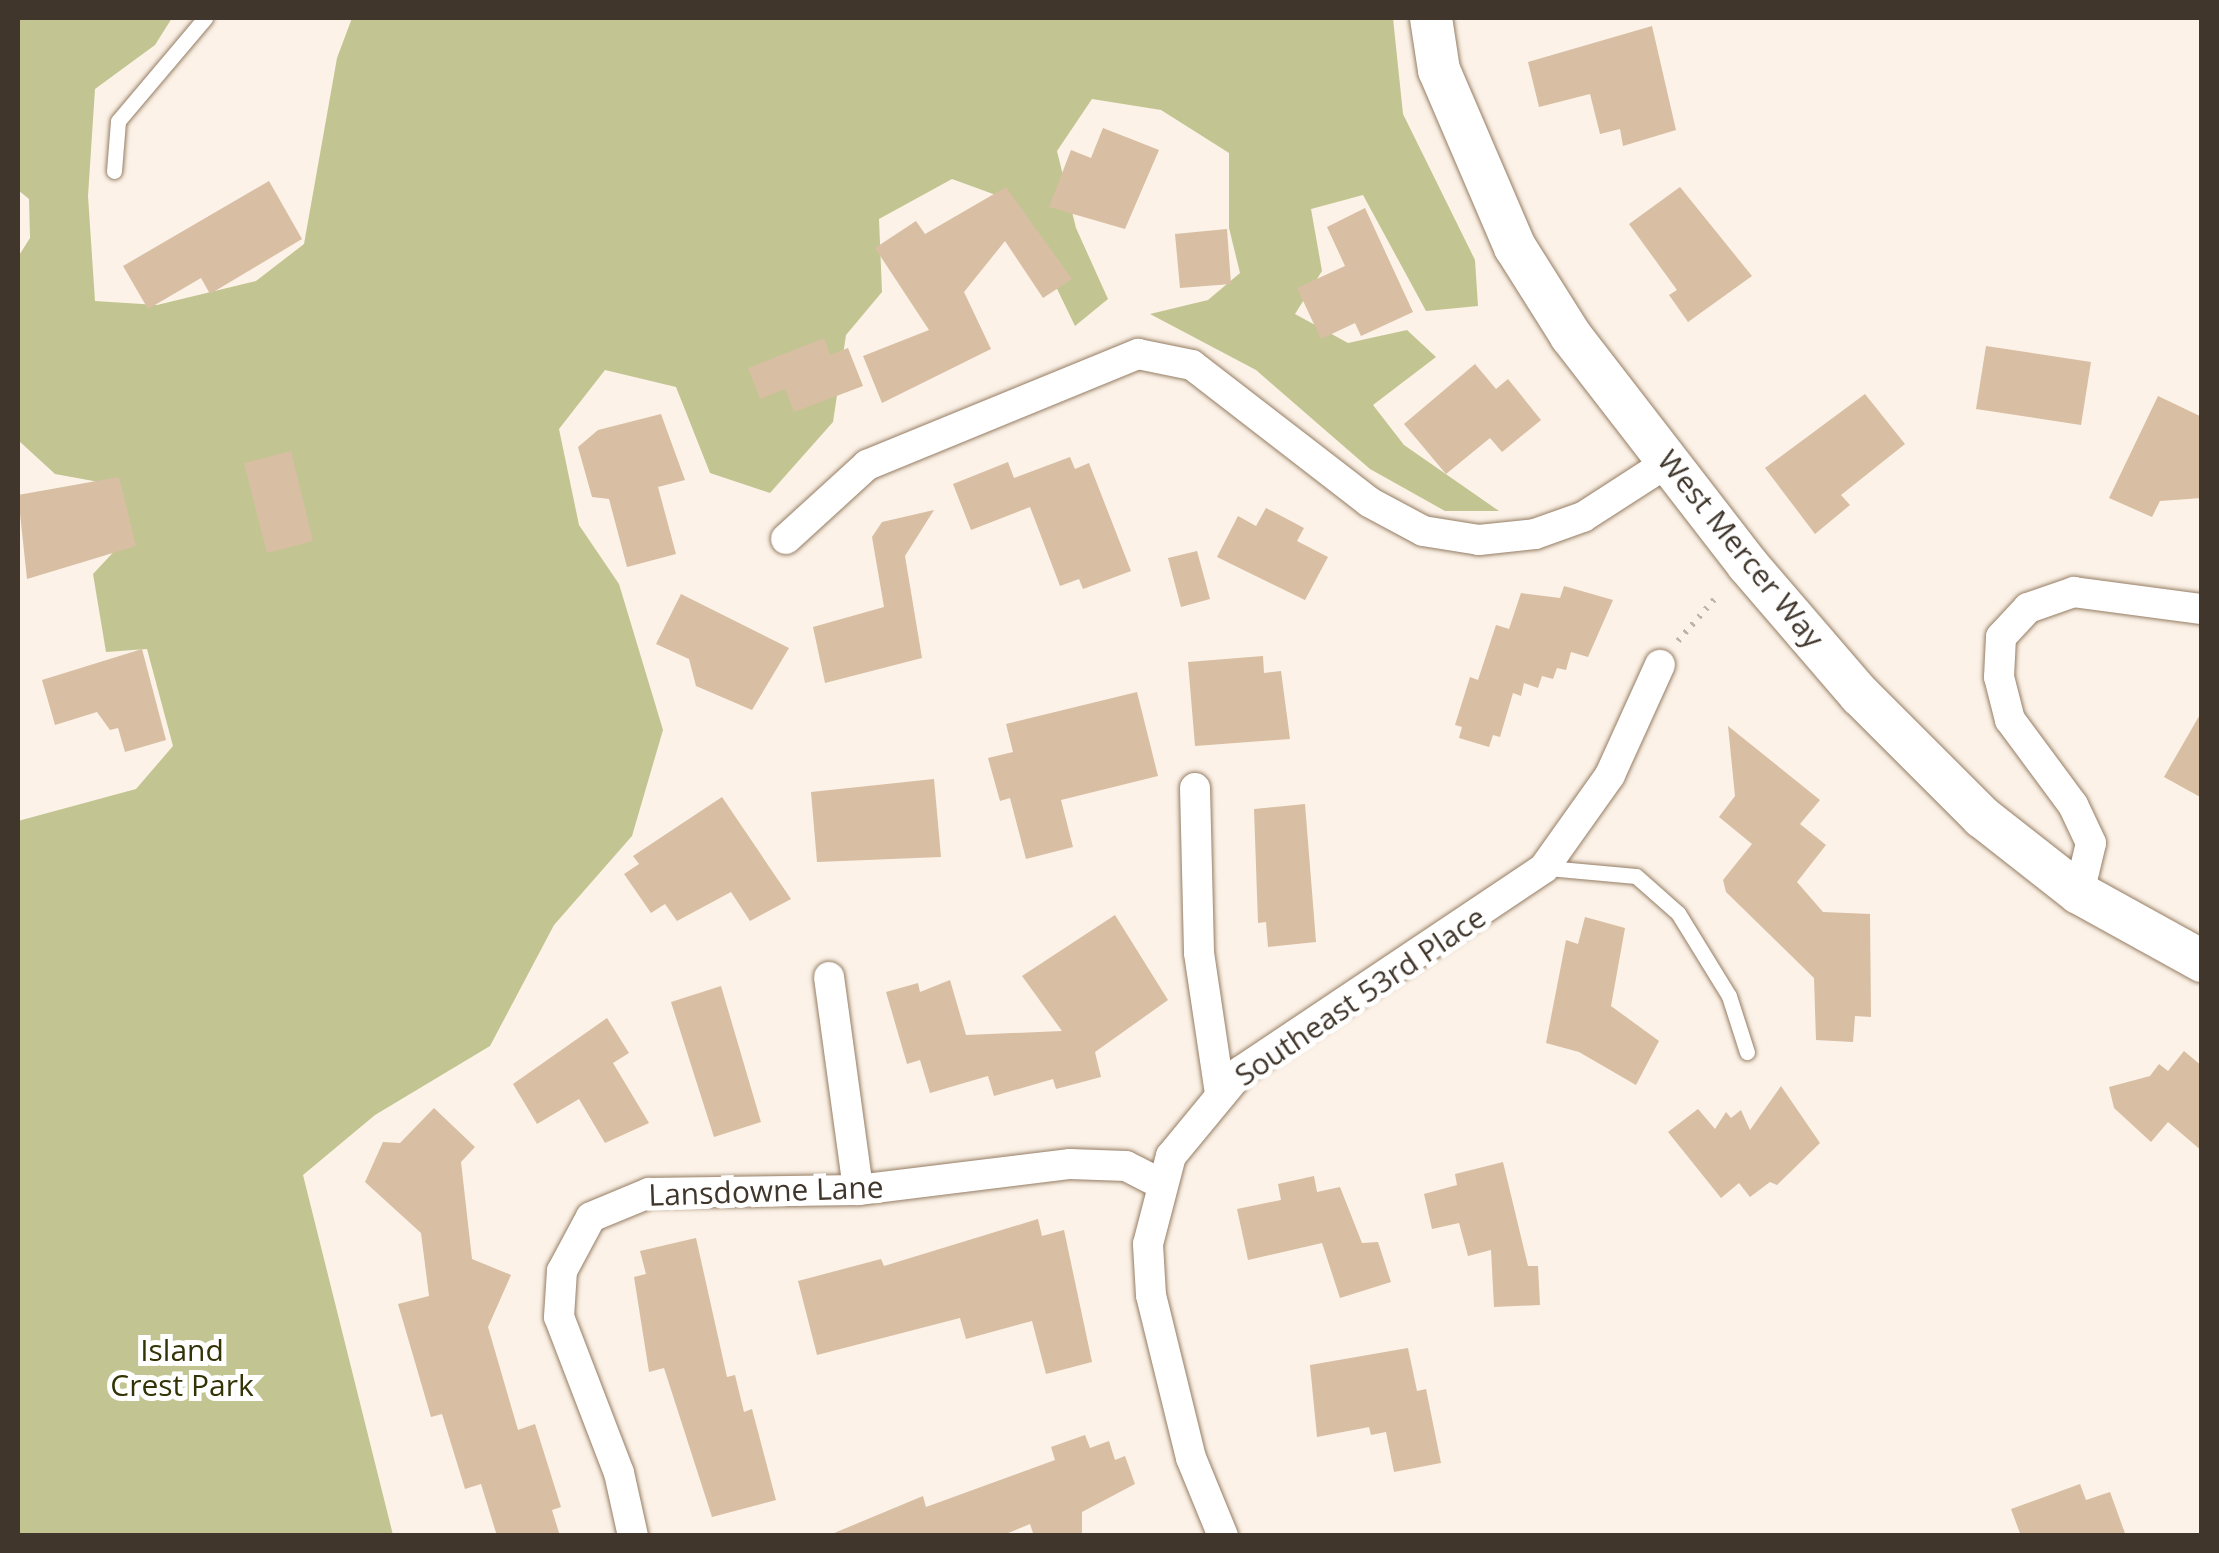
<!DOCTYPE html>
<style>
body{margin:0}
#map{position:relative;width:2219px;height:1553px;overflow:hidden;background:#fcf2e7;font-family:"Open Sans",sans-serif}
div>[style]{position:absolute}
[style*='--x']{left:calc(var(--x)*1px);top:calc(var(--y)*1px);width:calc(var(--w)*1px);rotate:calc(var(--a)*1deg)}
.green>*{inset:0;background:#c2c591}
.building>*{inset:0;background:#d8bea3}
.path>*{height:6px;margin-top:-3px;transform-origin:0;background:repeating-linear-gradient(90deg,#beb4a9 0 2.5px,transparent 0 10.5px)}
.roads{filter:drop-shadow(0 0 2px #957d64) drop-shadow(0 0 2px #957d64)}
.lane>*{height:15px;margin:-7.5px;padding:0 7.5px;transform-origin:7.5px;border-radius:7.5px;background:#fff}
.street>*{height:30px;margin:-15px;padding:0 15px;transform-origin:15px;border-radius:15px;background:#fff}
.secondary>*{height:42px;margin:-21px;padding:0 21px;transform-origin:21px;border-radius:21px;background:#fff}
span{translate:-50% -50%;white-space:nowrap;text-align:center;line-height:1.15;-webkit-text-stroke:10px #fff;paint-order:stroke}
.street-label{font-size:30px;color:#40362b}
.park-label{font-size:30px;color:#333305}
.frame{position:absolute;inset:0;border:20px solid #40362b;pointer-events:none}
</style>
<div id="map">
<div class="green">
<i style="clip-path:polygon(18px 18px,172px 18px,155px 45px,95px 89px,88px 196px,95px 301px,157px 305px,256px 281px,304px 244px,337px 58px,352px 18px,1393px 18px,1403px 114px,1475px 260px,1478px 306px,1426px 311px,1363px 195px,1311px 209px,1322px 271px,1295px 314px,1348px 343px,1407px 330px,1436px 357px,1373px 405px,1404px 445px,1499px 511px,1445px 511px,1370px 469px,1256px 370px,1150px 314px,1208px 300px,1240px 273px,1229px 228px,1229px 153px,1161px 110px,1092px 99px,1057px 151px,1076px 228px,1108px 299px,1075px 326px,1015px 202px,952px 179px,879px 219px,882px 292px,846px 335px,833px 422px,770px 493px,710px 473px,676px 387px,605px 370px,559px 429px,579px 525px,619px 584px,663px 730px,632px 836px,554px 925px,490px 1046px,375px 1115px,303px 1175px,393px 1535px,18px 1536px,18px 821px,136px 789px,173px 746px,147px 649px,106px 652px,93px 574px,121px 544px,110px 484px,55px 474px,18px 440px,18px 257px,30px 238px,29px 199px,18px 190px)"></i>
</div>
<div class="building">
<i style="clip-path:polygon(1652px 26px,1676px 130px,1623px 146px,1620px 129px,1600px 134px,1590px 94px,1539px 107px,1528px 62px)"></i>
<i style="clip-path:polygon(1103px 128px,1159px 150px,1125px 229px,1049px 207px,1071px 150px,1091px 158px)"></i>
<i style="clip-path:polygon(269px 181px,302px 239px,210px 294px,201px 278px,148px 309px,123px 266px)"></i>
<i style="clip-path:polygon(1006px 187px,1072px 279px,1043px 298px,1005px 241px,964px 292px,991px 349px,882px 403px,863px 356px,929px 330px,875px 248px,916px 221px,925px 234px)"></i>
<i style="clip-path:polygon(1680px 187px,1752px 276px,1688px 322px,1669px 295px,1677px 290px,1629px 224px)"></i>
<i style="clip-path:polygon(1365px 208px,1413px 312px,1361px 336px,1355px 323px,1321px 339px,1297px 288px,1345px 266px,1327px 227px)"></i>
<i style="clip-path:polygon(1227px 229px,1231px 284px,1180px 288px,1175px 234px)"></i>
<i style="clip-path:polygon(824px 338px,830px 355px,848px 348px,863px 386px,794px 412px,785px 389px,760px 399px,748px 368px)"></i>
<i style="clip-path:polygon(1986px 346px,2091px 362px,2081px 425px,1976px 409px)"></i>
<i style="clip-path:polygon(1475px 364px,1496px 389px,1508px 379px,1541px 420px,1502px 452px,1490px 438px,1446px 474px,1404px 424px)"></i>
<i style="clip-path:polygon(1865px 394px,1905px 444px,1841px 495px,1850px 505px,1815px 534px,1765px 468px)"></i>
<i style="clip-path:polygon(2158px 396px,2202px 417px,2202px 498px,2160px 501px,2152px 517px,2109px 498px)"></i>
<i style="clip-path:polygon(661px 414px,685px 480px,658px 487px,676px 554px,627px 567px,609px 499px,592px 497px,578px 447px,598px 430px)"></i>
<i style="clip-path:polygon(291px 451px,313px 541px,267px 553px,244px 463px)"></i>
<i style="clip-path:polygon(1070px 457px,1075px 469px,1089px 463px,1131px 571px,1083px 589px,1079px 579px,1060px 586px,1030px 507px,971px 530px,953px 484px,1008px 462px,1014px 478px)"></i>
<i style="clip-path:polygon(119px 477px,136px 546px,27px 579px,18px 495px)"></i>
<i style="clip-path:polygon(1266px 508px,1304px 528px,1297px 541px,1328px 557px,1305px 600px,1217px 557px,1238px 516px,1256px 526px)"></i>
<i style="clip-path:polygon(934px 510px,905px 556px,922px 658px,825px 683px,813px 627px,884px 607px,872px 537px,882px 522px)"></i>
<i style="clip-path:polygon(1197px 551px,1210px 599px,1181px 607px,1168px 558px)"></i>
<i style="clip-path:polygon(1564px 586px,1613px 600px,1588px 657px,1571px 652px,1566px 670px,1557px 668px,1553px 679px,1542px 676px,1538px 688px,1524px 683px,1521px 696px,1513px 693px,1500px 737px,1493px 735px,1489px 747px,1459px 738px,1462px 727px,1455px 725px,1470px 677px,1478px 680px,1496px 625px,1509px 629px,1521px 593px,1560px 598px)"></i>
<i style="clip-path:polygon(681px 594px,789px 648px,752px 710px,696px 686px,689px 659px,656px 644px)"></i>
<i style="clip-path:polygon(142px 649px,166px 740px,125px 752px,118px 728px,110px 730px,97px 712px,55px 725px,42px 680px)"></i>
<i style="clip-path:polygon(1263px 656px,1264px 673px,1281px 671px,1290px 739px,1195px 746px,1188px 662px)"></i>
<i style="clip-path:polygon(1137px 692px,1158px 776px,1061px 800px,1073px 847px,1026px 859px,1010px 798px,1000px 801px,988px 758px,1013px 752px,1006px 724px)"></i>
<i style="clip-path:polygon(2202px 711px,2202px 798px,2164px 777px)"></i>
<i style="clip-path:polygon(1728px 726px,1820px 800px,1800px 824px,1826px 845px,1797px 882px,1823px 912px,1870px 914px,1871px 1017px,1855px 1016px,1853px 1042px,1816px 1040px,1814px 978px,1726px 892px,1723px 880px,1752px 844px,1719px 817px,1735px 796px)"></i>
<i style="clip-path:polygon(934px 779px,941px 857px,817px 862px,811px 792px)"></i>
<i style="clip-path:polygon(722px 797px,791px 899px,750px 921px,731px 892px,677px 921px,665px 904px,651px 913px,624px 874px,639px 864px,633px 856px)"></i>
<i style="clip-path:polygon(1305px 804px,1316px 942px,1268px 947px,1266px 922px,1258px 923px,1254px 809px)"></i>
<i style="clip-path:polygon(1115px 915px,1168px 1000px,1095px 1052px,1101px 1077px,1056px 1089px,1053px 1079px,994px 1096px,988px 1076px,930px 1093px,920px 1060px,907px 1064px,886px 992px,918px 983px,920px 992px,950px 980px,966px 1035px,1062px 1031px,1022px 976px)"></i>
<i style="clip-path:polygon(1585px 917px,1625px 928px,1611px 1006px,1659px 1041px,1636px 1085px,1579px 1052px,1546px 1043px,1566px 940px,1578px 944px)"></i>
<i style="clip-path:polygon(721px 986px,761px 1122px,714px 1137px,671px 1002px)"></i>
<i style="clip-path:polygon(607px 1018px,629px 1053px,613px 1063px,649px 1123px,605px 1143px,579px 1099px,537px 1124px,513px 1084px)"></i>
<i style="clip-path:polygon(2184px 1051px,2202px 1066px,2202px 1151px,2168px 1122px,2151px 1142px,2114px 1108px,2109px 1087px,2150px 1076px,2159px 1064px,2168px 1071px)"></i>
<i style="clip-path:polygon(1781px 1086px,1820px 1143px,1777px 1185px,1770px 1182px,1750px 1197px,1739px 1183px,1721px 1198px,1668px 1132px,1698px 1109px,1715px 1129px,1726px 1112px,1731px 1118px,1741px 1110px,1750px 1130px)"></i>
<i style="clip-path:polygon(434px 1108px,475px 1147px,461px 1162px,472px 1259px,511px 1275px,488px 1327px,518px 1430px,535px 1424px,561px 1507px,552px 1510px,560px 1536px,497px 1536px,481px 1484px,465px 1489px,442px 1414px,431px 1417px,398px 1304px,429px 1296px,421px 1233px,365px 1182px,383px 1142px,400px 1143px)"></i>
<i style="clip-path:polygon(1503px 1162px,1528px 1266px,1538px 1266px,1540px 1305px,1494px 1307px,1491px 1250px,1468px 1256px,1459px 1223px,1432px 1229px,1424px 1194px,1457px 1185px,1455px 1174px)"></i>
<i style="clip-path:polygon(1314px 1176px,1317px 1192px,1340px 1187px,1362px 1243px,1378px 1242px,1391px 1282px,1340px 1298px,1322px 1243px,1248px 1260px,1237px 1209px,1281px 1200px,1278px 1184px)"></i>
<i style="clip-path:polygon(1038px 1219px,1042px 1236px,1064px 1230px,1092px 1362px,1046px 1374px,1032px 1321px,966px 1339px,960px 1318px,817px 1355px,798px 1281px,881px 1259px,884px 1266px)"></i>
<i style="clip-path:polygon(696px 1238px,727px 1377px,735px 1375px,744px 1412px,752px 1409px,776px 1500px,712px 1517px,664px 1368px,649px 1372px,634px 1277px,646px 1274px,640px 1251px)"></i>
<i style="clip-path:polygon(1408px 1348px,1417px 1391px,1426px 1389px,1441px 1463px,1394px 1472px,1386px 1432px,1371px 1435px,1369px 1427px,1317px 1437px,1310px 1365px)"></i>
<i style="clip-path:polygon(1085px 1435px,1090px 1448px,1109px 1441px,1115px 1460px,1125px 1456px,1135px 1484px,1082px 1512px,1082px 1536px,1034px 1536px,1030px 1524px,1001px 1536px,827px 1536px,923px 1496px,926px 1507px,1055px 1460px,1051px 1447px)"></i>
<i style="clip-path:polygon(2080px 1484px,2086px 1500px,2110px 1492px,2126px 1536px,2021px 1536px,2011px 1509px)"></i>
</div>
<div class="path">
<i style="--x:1678;--y:641;--w:62;--a:-48.9"></i>
</div>
<div class="roads">
<div class="lane">
<i style="--x:114;--y:171;--w:50;--a:-85.4"></i>
<i style="--x:118;--y:121;--w:135;--a:-49.8"></i>
<i style="--x:1548;--y:868;--w:88;--a:5.2"></i>
<i style="--x:1636;--y:876;--w:56;--a:41.4"></i>
<i style="--x:1678;--y:913;--w:97;--a:58.4"></i>
<i style="--x:1729;--y:996;--w:59;--a:72.2"></i>
</div>
<div class="street">
<i style="--x:786;--y:539;--w:110;--a:-42.4"></i>
<i style="--x:867;--y:465;--w:293;--a:-22.3"></i>
<i style="--x:1138;--y:354;--w:55;--a:11.5"></i>
<i style="--x:1192;--y:365;--w:224;--a:37.7"></i>
<i style="--x:1369;--y:502;--w:61;--a:28.2"></i>
<i style="--x:1423;--y:531;--w:57;--a:9.1"></i>
<i style="--x:1479;--y:540;--w:56;--a:-6.1"></i>
<i style="--x:1535;--y:534;--w:51;--a:-19.5"></i>
<i style="--x:1583;--y:517;--w:103;--a:-32.8"></i>
<i style="--x:1195;--y:788;--w:165;--a:88.6"></i>
<i style="--x:1199;--y:953;--w:143;--a:81.5"></i>
<i style="--x:2079;--y:893;--w:51;--a:-76.5"></i>
<i style="--x:2091;--y:843;--w:42;--a:-115.3"></i>
<i style="--x:2073;--y:805;--w:106;--a:-126.5"></i>
<i style="--x:2010;--y:720;--w:44;--a:-104.3"></i>
<i style="--x:1999;--y:677;--w:40;--a:-87.1"></i>
<i style="--x:2001;--y:637;--w:40;--a:-47"></i>
<i style="--x:2028;--y:608;--w:49;--a:-19.2"></i>
<i style="--x:2074;--y:592;--w:129;--a:7.6"></i>
<i style="--x:829;--y:977;--w:215;--a:82.2"></i>
<i style="--x:633;--y:1536;--w:65;--a:-102.5"></i>
<i style="--x:619;--y:1473;--w:167;--a:-111"></i>
<i style="--x:559;--y:1317;--w:46;--a:-86.3"></i>
<i style="--x:562;--y:1271;--w:61;--a:-61.8"></i>
<i style="--x:591;--y:1217;--w:63;--a:-22.5"></i>
<i style="--x:649;--y:1193;--w:209;--a:-0.8"></i>
<i style="--x:858;--y:1190;--w:214;--a:-7"></i>
<i style="--x:1070;--y:1164;--w:56;--a:2"></i>
<i style="--x:1126;--y:1166;--w:38;--a:27"></i>
<i style="--x:1223;--y:1536;--w:84;--a:-112.3"></i>
<i style="--x:1191;--y:1458;--w:168;--a:-103.8"></i>
<i style="--x:1151;--y:1295;--w:51;--a:-93.4"></i>
<i style="--x:1148;--y:1244;--w:91;--a:-75.4"></i>
<i style="--x:1171;--y:1156;--w:110;--a:-50.5"></i>
<i style="--x:1241;--y:1071;--w:365;--a:-33.8"></i>
<i style="--x:1544;--y:868;--w:114;--a:-54.6"></i>
<i style="--x:1610;--y:775;--w:121;--a:-65.6"></i>
</div>
<div class="secondary">
<i style="--x:1431;--y:18;--w:53;--a:81.3"></i>
<i style="--x:1439;--y:70;--w:193;--a:66.8"></i>
<i style="--x:1515;--y:247;--w:105;--a:57.8"></i>
<i style="--x:1571;--y:336;--w:289;--a:52.3"></i>
<i style="--x:1748;--y:565;--w:172;--a:49.3"></i>
<i style="--x:1860;--y:695;--w:173;--a:45"></i>
<i style="--x:1982;--y:817;--w:123;--a:38.1"></i>
<i style="--x:2079;--y:893;--w:141;--a:28.9"></i>
</div>
</div>
<div class="street-label">
<span style="left:1741px;top:549px;rotate:51deg">West Mercer Way</span>
<span style="left:1360px;top:996px;rotate:-34deg">Southeast 53rd Place</span>
<span style="left:766px;top:1191px;rotate:-2deg">Lansdowne Lane</span>
</div>
<div class="park-label">
<span style="left:182px;top:1367px">Island<br>Crest Park</span>
</div>
<div class="frame"></div>
</div>
